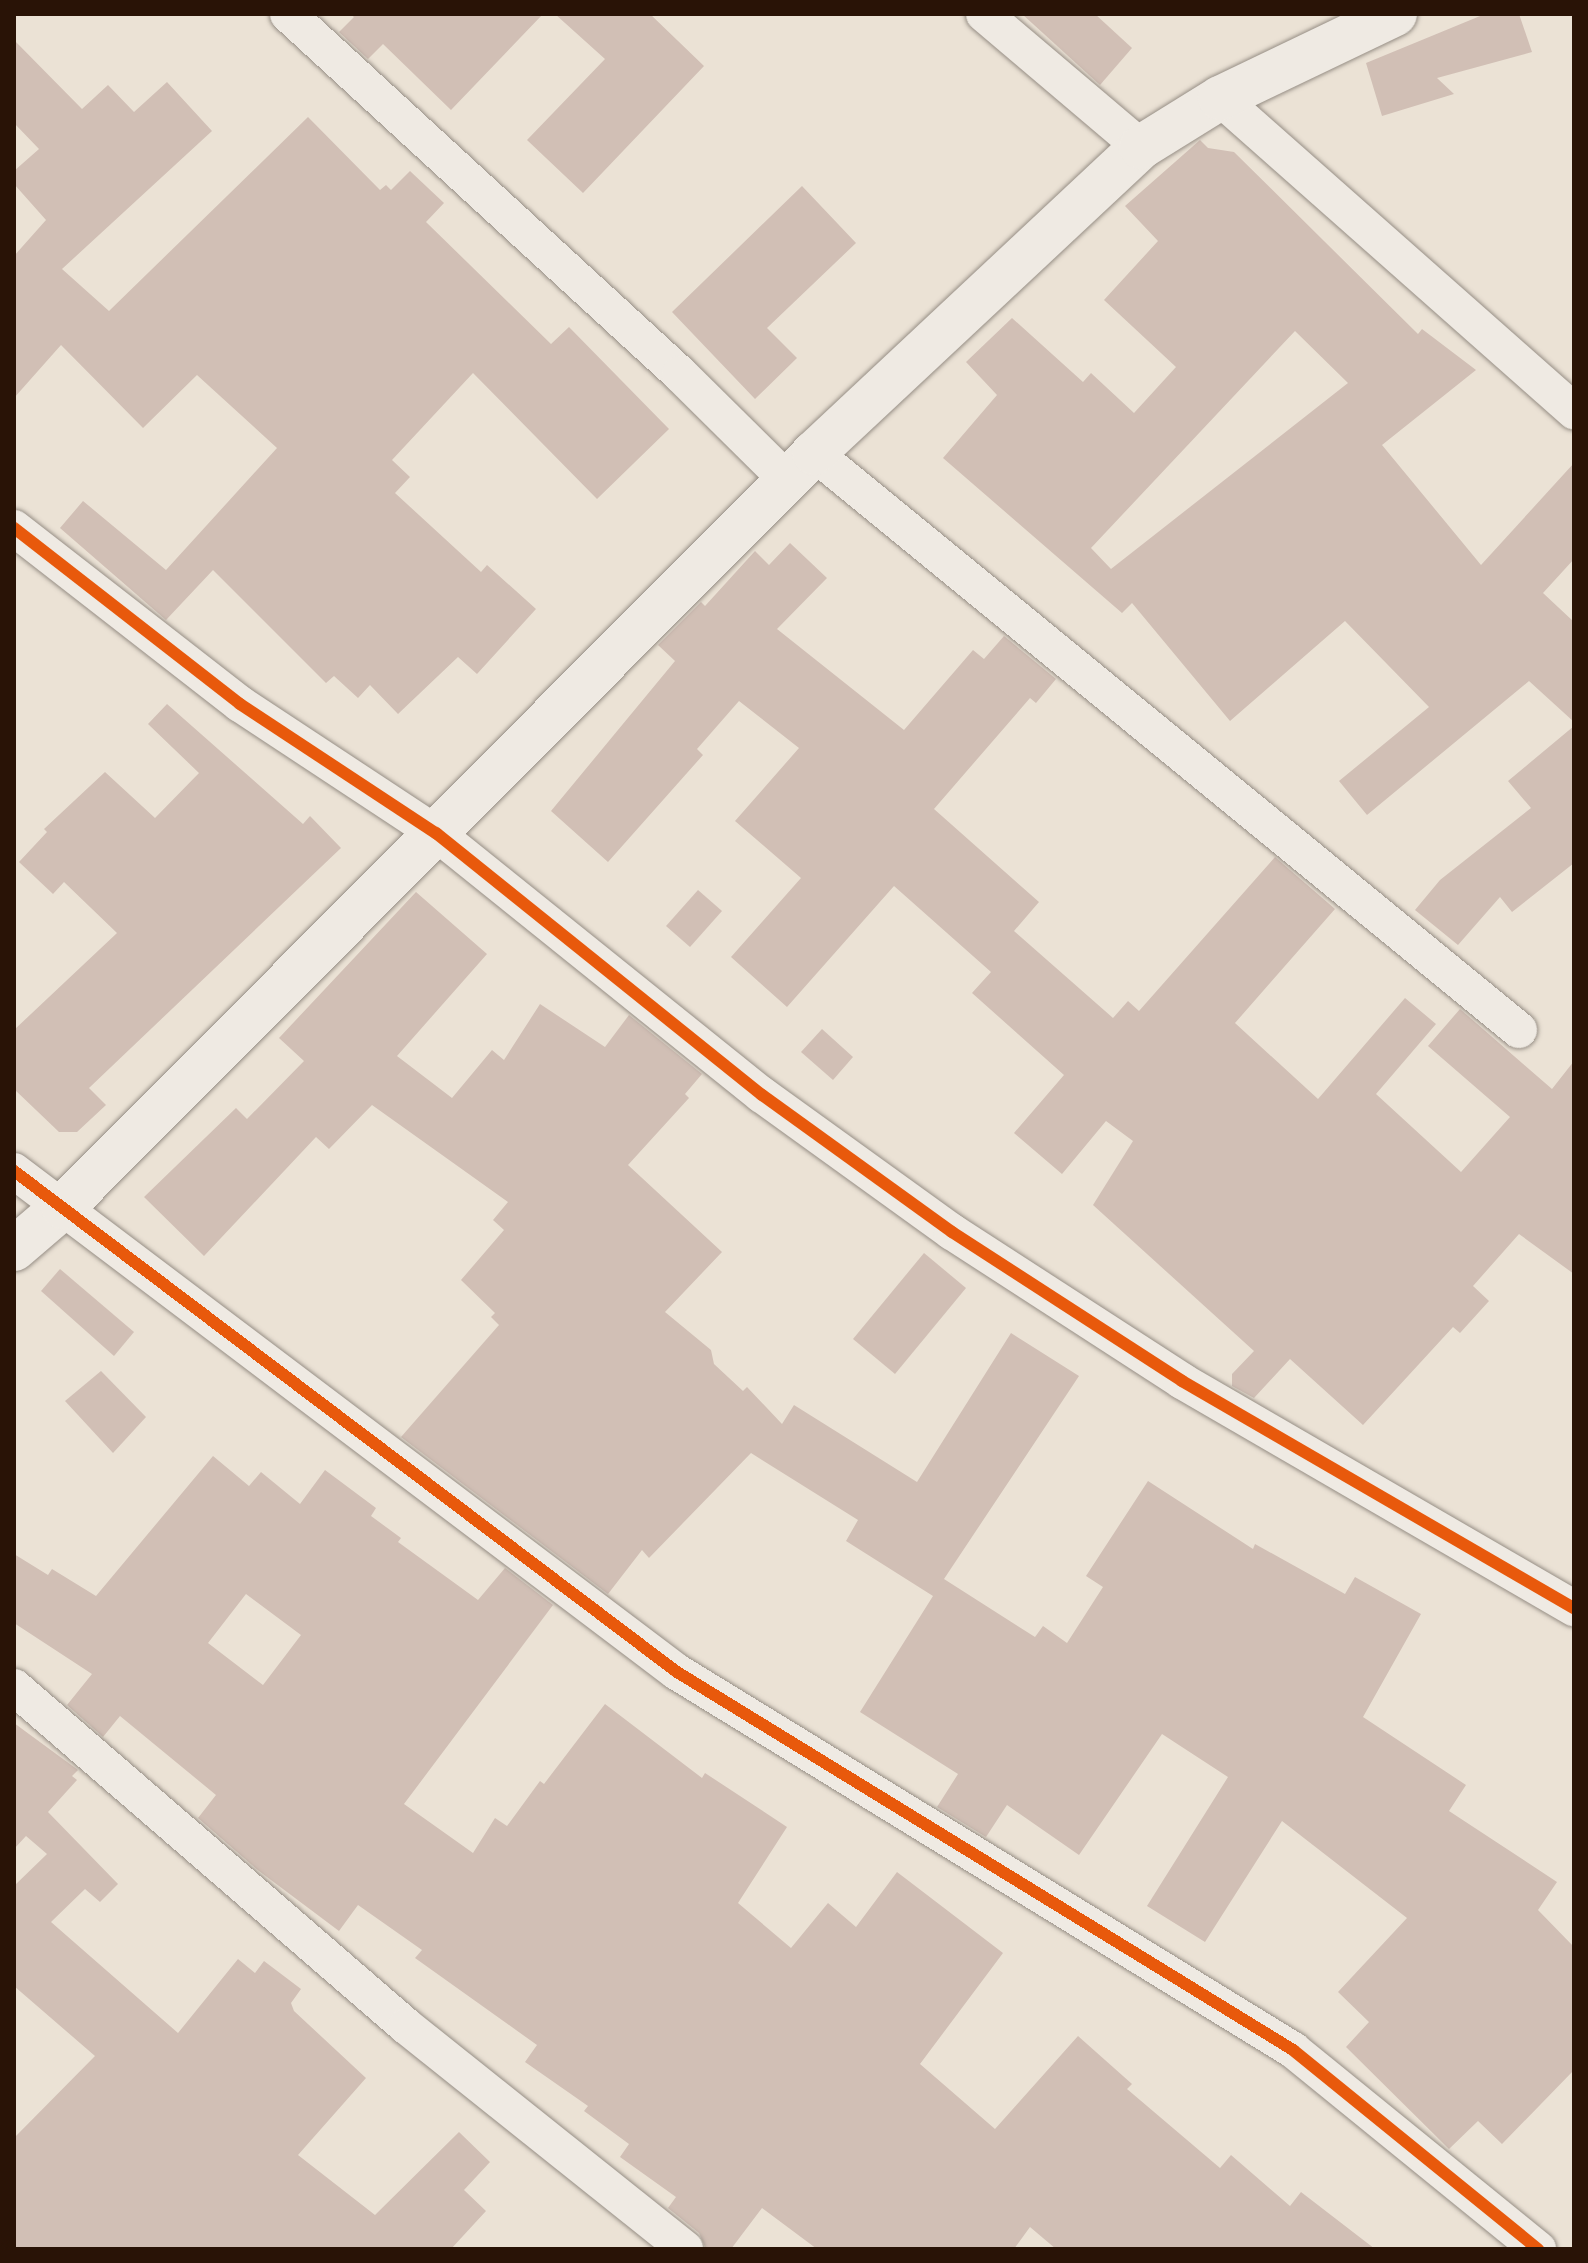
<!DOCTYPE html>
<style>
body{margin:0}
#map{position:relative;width:1588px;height:2263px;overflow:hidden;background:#ebe2d5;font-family:"IM FELL Great Primer",serif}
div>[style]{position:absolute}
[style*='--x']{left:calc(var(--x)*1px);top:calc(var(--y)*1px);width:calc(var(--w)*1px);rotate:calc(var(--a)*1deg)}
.building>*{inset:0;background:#d1bfb5}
.roads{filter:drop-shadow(0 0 2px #968e85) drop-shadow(0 0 2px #968e85)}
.minor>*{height:36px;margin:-18px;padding:0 18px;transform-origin:18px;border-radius:18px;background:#efeae3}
.tertiary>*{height:44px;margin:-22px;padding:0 22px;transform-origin:22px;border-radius:22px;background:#efeae3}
.cycleway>*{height:12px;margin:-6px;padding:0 6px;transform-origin:6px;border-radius:6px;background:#e8590c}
span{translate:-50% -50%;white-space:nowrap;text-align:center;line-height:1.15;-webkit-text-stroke:7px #f8edde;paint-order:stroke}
.frame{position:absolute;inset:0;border:16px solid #291306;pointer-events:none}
</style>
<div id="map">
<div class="building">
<i style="clip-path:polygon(350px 14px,543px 14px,451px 110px,383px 44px,368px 59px,339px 32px,354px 17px)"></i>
<i style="clip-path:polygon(555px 14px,650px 14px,704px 66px,583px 193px,527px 140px,605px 59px)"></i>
<i style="clip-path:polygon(1022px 14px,1095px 14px,1132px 48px,1100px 85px)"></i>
<i style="clip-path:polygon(1485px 14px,1519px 14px,1532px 52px,1437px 78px,1454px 94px,1382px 116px,1366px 63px)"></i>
<i style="clip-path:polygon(14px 40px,82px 109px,108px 85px,134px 112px,167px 82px,212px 131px,62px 269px,109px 311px,308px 117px,380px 190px,386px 185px,391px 190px,410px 171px,444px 203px,426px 222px,551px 344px,569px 327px,669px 429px,597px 499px,473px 373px,392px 460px,410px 477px,395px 493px,481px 572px,487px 565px,536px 609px,477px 674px,458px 657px,398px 714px,370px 685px,358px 698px,334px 676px,326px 683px,213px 570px,166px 620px,60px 528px,83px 501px,166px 570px,277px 448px,197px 375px,143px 428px,61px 345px,14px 398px,14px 256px,46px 220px,14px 184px,14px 171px,39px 149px,14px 123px)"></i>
<i style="clip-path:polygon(evenodd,1200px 140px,1208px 148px,1234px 152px,1418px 334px,1422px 329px,1476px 370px,1382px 445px,1481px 565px,1574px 463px,1574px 559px,1543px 593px,1574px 622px,1574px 722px,1529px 681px,1367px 815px,1339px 781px,1429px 707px,1345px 621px,1230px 721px,1132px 603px,1122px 613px,943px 458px,997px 395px,966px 362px,1012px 318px,1083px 382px,1091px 373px,1134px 413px,1176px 367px,1104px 300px,1158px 241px,1125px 206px,1200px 140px,1295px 331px,1348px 383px,1111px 569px,1091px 548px,1295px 331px)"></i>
<i style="clip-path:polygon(802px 186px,856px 243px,767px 328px,797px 358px,755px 399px,672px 312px)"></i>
<i style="clip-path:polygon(790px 543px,827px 578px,777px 629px,904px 730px,973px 650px,984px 659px,1004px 636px,1056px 679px,1036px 703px,1030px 698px,934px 809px,1039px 902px,1014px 931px,1113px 1018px,1128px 1001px,1139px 1011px,1275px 857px,1335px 909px,1235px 1023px,1318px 1099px,1405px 998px,1436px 1024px,1376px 1094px,1461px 1172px,1510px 1117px,1428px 1046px,1460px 1009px,1552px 1089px,1574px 1061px,1574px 1274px,1519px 1234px,1473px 1286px,1489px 1301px,1460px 1333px,1453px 1327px,1363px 1425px,1290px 1359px,1254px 1398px,1232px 1386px,1232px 1374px,1254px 1351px,1093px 1205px,1133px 1141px,1106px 1121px,1062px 1174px,1014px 1133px,1064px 1075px,972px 993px,991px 972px,894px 886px,787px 1007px,731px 957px,801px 878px,735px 821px,799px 748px,739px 701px,697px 749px,703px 755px,608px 862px,551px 811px,675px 661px,658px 645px,701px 602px,705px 606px,755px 551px,769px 565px)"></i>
<i style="clip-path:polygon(167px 704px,303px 824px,310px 816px,341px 848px,89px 1088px,106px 1105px,77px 1132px,59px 1132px,14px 1089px,14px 1030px,117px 933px,64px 882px,53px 894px,19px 862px,47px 832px,44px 829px,105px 772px,155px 818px,199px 773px,148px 724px)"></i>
<i style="clip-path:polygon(1574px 726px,1574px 863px,1512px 912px,1500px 897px,1458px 945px,1415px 910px,1440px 880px,1531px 808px,1508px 781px)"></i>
<i style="clip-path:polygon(698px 890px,722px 911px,690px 947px,666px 926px)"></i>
<i style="clip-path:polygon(416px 892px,487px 954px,397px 1056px,452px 1098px,492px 1050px,504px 1060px,540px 1004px,605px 1047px,629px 1015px,702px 1074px,685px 1094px,689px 1098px,628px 1165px,722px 1252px,665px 1312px,711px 1350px,714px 1364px,743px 1391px,747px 1387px,782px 1424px,794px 1405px,917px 1482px,1011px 1333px,1079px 1376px,944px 1579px,1035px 1637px,1043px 1626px,1067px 1643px,1103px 1587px,1086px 1576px,1148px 1481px,1253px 1549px,1255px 1544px,1345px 1594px,1355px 1577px,1421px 1614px,1363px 1717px,1466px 1785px,1449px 1811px,1557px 1882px,1538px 1910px,1574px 1947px,1574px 2070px,1502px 2144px,1478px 2121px,1449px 2149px,1346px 2047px,1369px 2022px,1338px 1992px,1407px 1918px,1282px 1821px,1205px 1942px,1147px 1906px,1228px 1777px,1162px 1734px,1079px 1855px,1007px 1805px,986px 1837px,937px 1807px,958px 1774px,860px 1712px,933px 1596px,846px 1541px,858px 1520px,751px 1453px,649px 1558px,642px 1550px,608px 1594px,401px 1437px,499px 1325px,491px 1317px,495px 1313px,461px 1280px,504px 1230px,493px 1220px,508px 1202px,372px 1105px,329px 1149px,316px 1137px,204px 1256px,144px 1197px,236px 1108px,247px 1119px,304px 1061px,279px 1038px)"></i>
<i style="clip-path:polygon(822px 1029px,853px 1057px,833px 1080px,801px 1052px)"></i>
<i style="clip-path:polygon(924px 1253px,966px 1288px,895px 1374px,853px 1339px)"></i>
<i style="clip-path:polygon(60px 1269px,134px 1332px,114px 1356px,41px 1291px)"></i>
<i style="clip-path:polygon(101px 1371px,146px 1417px,113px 1453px,65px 1401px)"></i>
<i style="clip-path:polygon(evenodd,213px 1456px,249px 1486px,261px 1472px,300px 1504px,325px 1470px,376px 1508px,371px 1516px,401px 1538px,398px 1542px,478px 1600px,505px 1568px,553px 1605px,404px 1804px,473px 1853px,495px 1818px,507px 1826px,540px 1781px,544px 1784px,605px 1704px,702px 1778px,705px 1773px,787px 1827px,738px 1903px,791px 1948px,828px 1903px,856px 1927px,897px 1872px,1003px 1953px,920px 2064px,995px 2129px,1078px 2036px,1132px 2084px,1127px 2089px,1220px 2168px,1231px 2155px,1290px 2206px,1301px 2192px,1375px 2249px,1056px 2249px,1030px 2227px,1014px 2249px,817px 2249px,762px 2208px,731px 2249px,706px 2249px,699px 2233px,668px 2208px,676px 2197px,620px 2157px,629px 2144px,584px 2111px,588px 2106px,525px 2062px,537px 2045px,415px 1958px,422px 1950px,358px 1905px,339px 1931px,259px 1871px,198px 1818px,216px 1795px,120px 1716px,103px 1737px,67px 1705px,92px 1674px,14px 1623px,14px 1554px,48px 1575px,52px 1569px,96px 1596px,213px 1456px,246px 1594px,301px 1635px,263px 1685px,208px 1643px,246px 1594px)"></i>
<i style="clip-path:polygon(14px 1723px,78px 1770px,72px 1776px,77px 1780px,48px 1812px,118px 1884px,100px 1902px,85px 1889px,51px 1922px,178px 2033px,238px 1959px,255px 1973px,264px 1961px,301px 1989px,291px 2003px,294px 2011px,366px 2078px,298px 2155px,375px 2215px,459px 2132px,490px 2162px,464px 2190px,486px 2211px,451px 2249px,14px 2249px,14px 2138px,95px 2056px,14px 1986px,14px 1886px,47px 1854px,26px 1836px,14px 1849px)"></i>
</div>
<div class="roads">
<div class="minor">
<i style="--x:288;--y:14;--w:532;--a:42.56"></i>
<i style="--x:680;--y:374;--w:151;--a:44.7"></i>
<i style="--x:984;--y:14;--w:206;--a:40.3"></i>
<i style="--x:1220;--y:98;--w:473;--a:41.5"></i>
<i style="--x:814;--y:453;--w:911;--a:39.3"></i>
<i style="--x:14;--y:528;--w:286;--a:37.9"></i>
<i style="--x:240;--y:704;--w:235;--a:33.4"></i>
<i style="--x:436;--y:833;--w:418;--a:38.8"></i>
<i style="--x:762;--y:1095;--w:234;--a:35.8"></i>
<i style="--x:952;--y:1232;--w:274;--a:32.9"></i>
<i style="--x:1182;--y:1381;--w:453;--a:30.1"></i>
<i style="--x:14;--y:1171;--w:831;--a:37.08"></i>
<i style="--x:677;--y:1672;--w:723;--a:31.53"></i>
<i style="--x:1293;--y:2050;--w:316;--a:39.1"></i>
<i style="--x:14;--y:1687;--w:518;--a:40.85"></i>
<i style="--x:406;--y:2026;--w:357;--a:38.6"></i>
</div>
<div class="tertiary">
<i style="--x:14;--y:1249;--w:65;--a:-40.6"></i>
<i style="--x:63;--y:1207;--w:1064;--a:-45.11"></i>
<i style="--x:814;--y:453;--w:448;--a:-43.1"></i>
<i style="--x:1141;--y:147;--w:93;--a:-31.8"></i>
<i style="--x:1220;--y:98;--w:194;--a:-25.6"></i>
</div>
</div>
<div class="cycleway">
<i style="--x:14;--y:528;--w:286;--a:37.9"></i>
<i style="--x:240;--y:704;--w:235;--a:33.4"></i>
<i style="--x:436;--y:833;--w:418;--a:38.8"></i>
<i style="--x:762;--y:1095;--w:234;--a:35.8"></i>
<i style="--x:952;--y:1232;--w:274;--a:32.9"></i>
<i style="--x:1182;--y:1381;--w:453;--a:30.1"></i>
<i style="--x:14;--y:1171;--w:831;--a:37.08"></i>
<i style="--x:677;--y:1672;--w:723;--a:31.53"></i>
<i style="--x:1293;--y:2050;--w:316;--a:39.1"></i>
</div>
<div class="frame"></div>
</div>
